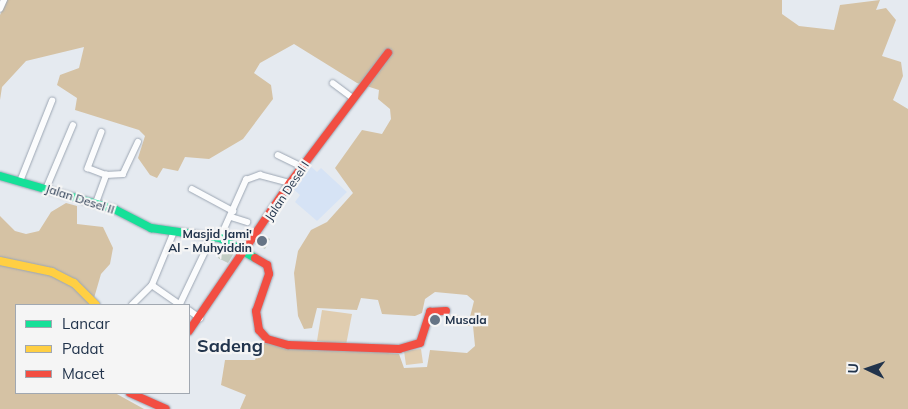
<!DOCTYPE html>
<style>
body{margin:0}
#map{position:relative;width:908px;height:409px;overflow:hidden;background:#e5eaf0;font-family:Mulish,sans-serif}
div>[style]{position:absolute}
[style*='--x']{left:calc(var(--x)*1px);top:calc(var(--y)*1px);width:calc(var(--w)*1px);rotate:calc(var(--a)*1deg)}
.built>*{inset:0;background:#d6e3f5}
.green>*{inset:0;background:#e0cdb0}
.forest>*{inset:0;background:#d5c2a4}
.building>*{inset:0;background:#c2cdc4}
.roads{filter:drop-shadow(0 0 1px #9ca6b3) drop-shadow(0 0 1px #9ca6b3)}
.street>*{height:5.5px;margin:-2.75px;padding:0 2.75px;transform-origin:2.75px;border-radius:2.75px;background:#fbfcfd}
.fast>*{height:8px;margin:-4px;padding:0 4px;transform-origin:4px;border-radius:4px;background:#16e098}
.slow>*{height:8px;margin:-4px;padding:0 4px;transform-origin:4px;border-radius:4px;background:#ffcf43}
.jam>*{height:8px;margin:-4px;padding:0 4px;transform-origin:4px;border-radius:4px;background:#f24e42}
.dots>*{width:14px;height:14px;translate:-50% -50%;box-sizing:border-box;border:2px solid #f5f5f5;border-radius:50%}
span{translate:-50% -50%;white-space:nowrap;text-align:center;line-height:1.15;-webkit-text-stroke:4.5px #f5f5f5;paint-order:stroke}
.street-label{font-size:12px;color:#22344c}
.poi-label{font-size:12px;color:#22344c;font-weight:700}
.right{translate:-100% -50%;text-align:right}
.left{translate:0 -50%;text-align:left}
.district-label{font-size:18px;color:#22344c;font-weight:700}
.legend{position:absolute;left:15px;top:304px;width:175px;height:90px;box-sizing:border-box;background:#f5f5f5;border:1px solid #a1a8b1;margin:0;padding:6px 9px;list-style:none;font-size:15px;color:#22344c}
.legend li{display:flex;align-items:center;gap:10px;height:25px}
.legend b{width:25px;border:1px solid #a1a8b1}
.north{position:absolute;left:843px;top:344px;width:50px;height:50px;-webkit-text-stroke:4px #f5f5f5;paint-order:stroke;rotate:273deg;font-size:14px;font-weight:700;line-height:20px;text-align:center;color:#22344c}
.north::after{content:'';display:block;margin:auto;width:18px;height:22px;background:#22344c;clip-path:polygon(50% 0,100% 100%,50% 72%,0 100%)}
</style>
<div id="map">
<div class="built">
<i style="clip-path:polygon(308px 164px,317px 172px,321px 168px,347px 192px,317px 221px,295px 202px,300px 195px,290px 186px)"></i>
</div>
<div class="green">
<i style="clip-path:polygon(322px 310px,352px 314px,346px 345px,317px 341px)"></i>
<i style="clip-path:polygon(421px 349px,423px 363px,406px 365px,404px 351px)"></i>
</div>
<div class="forest">
<i style="clip-path:polygon(7px 0,782px 0,782px 14px,799px 26px,834px 30px,840px 5px,880px 0,876px 10px,886px 8px,896px 20px,882px 56px,901px 62px,903px 76px,893px 100px,908px 109px,908px 409px,240px 409px,246px 395px,221px 385px,225px 360px,255px 360px,261px 343px,399px 354px,404px 368px,427px 367px,430px 350px,467px 353px,475px 346px,473px 326px,449px 326px,446px 322px,451px 315px,470px 317px,474px 301px,467px 295px,435px 292px,425px 299px,422px 313px,415px 316px,382px 314px,378px 300px,361px 298px,357px 310px,317px 308px,312px 328px,304px 329px,298px 316px,294px 273px,298px 251px,311px 230px,327px 222px,353px 193px,335px 168px,362px 130px,382px 134px,391px 119px,390px 109px,378px 99px,379px 90px,357px 83px,294px 44px,260px 63px,254px 73px,271px 85px,273px 99px,243px 139px,209px 159px,185px 157px,178px 171px,163px 168px,157px 178px,150px 175px,138px 158px,145px 136px,139px 130px,75px 110px,77px 98px,57px 85px,60px 75px,79px 68px,84px 47px,26px 61px,2px 87px,0 100px,0 15px)"></i>
<i style="clip-path:polygon(66px 203px,77px 206px,77px 224px,103px 227px,113px 248px,110px 264px,101px 274px,92px 305px,16px 305px,16px 393px,115px 393px,144px 409px,0 409px,0 216px,15px 231px,26px 234px,39px 231px,51px 212px)"></i>
</div>
<div class="building">
<i style="clip-path:polygon(262px 234px,270px 239px,265px 249px,255px 244px)"></i>
<i style="clip-path:polygon(224px 247px,234px 253px,228px 263px,218px 258px)"></i>
</div>
<div class="roads">
<div class="street">
<i style="--x:0;--y:9;--w:10;--a:-66"></i>
<i style="--x:333;--y:83;--w:25;--a:37"></i>
<i style="--x:102;--y:132;--w:39;--a:111"></i>
<i style="--x:88;--y:168;--w:19;--a:21"></i>
<i style="--x:278;--y:155;--w:28;--a:26"></i>
<i style="--x:21;--y:179;--w:84;--a:-68.3"></i>
<i style="--x:46;--y:189;--w:69;--a:-67.1"></i>
<i style="--x:192;--y:189;--w:47;--a:28.2"></i>
<i style="--x:96;--y:203;--w:30;--a:-70"></i>
<i style="--x:106;--y:175;--w:17;--a:-3"></i>
<i style="--x:123;--y:174;--w:35;--a:-65"></i>
<i style="--x:231;--y:217;--w:17;--a:17"></i>
<i style="--x:220;--y:238;--w:64;--a:-65.9"></i>
<i style="--x:246;--y:180;--w:15;--a:-20"></i>
<i style="--x:260;--y:175;--w:31;--a:15"></i>
<i style="--x:152;--y:285;--w:35;--a:35"></i>
<i style="--x:180;--y:304;--w:72;--a:-64.5"></i>
<i style="--x:132;--y:305;--w:28;--a:-45"></i>
<i style="--x:152;--y:285;--w:55;--a:-67.6"></i>
<i style="--x:189;--y:310;--w:14;--a:36"></i>
</div>
<div class="fast">
<i style="--x:0;--y:176;--w:119;--a:16.1"></i>
<i style="--x:114;--y:209;--w:42;--a:27.2"></i>
<i style="--x:151;--y:228;--w:70;--a:8.2"></i>
<i style="--x:220;--y:238;--w:40;--a:29.7"></i>
</div>
<div class="slow">
<i style="--x:0;--y:261;--w:53;--a:11.9"></i>
<i style="--x:52;--y:272;--w:25;--a:27"></i>
<i style="--x:74;--y:283;--w:31;--a:45"></i>
</div>
<div class="jam">
<i style="--x:255;--y:258;--w:14;--a:30"></i>
<i style="--x:267;--y:265;--w:9;--a:77"></i>
<i style="--x:269;--y:274;--w:39;--a:109"></i>
<i style="--x:256;--y:311;--w:19;--a:81"></i>
<i style="--x:259;--y:330;--w:12;--a:48"></i>
<i style="--x:267;--y:339;--w:22;--a:16"></i>
<i style="--x:288;--y:345;--w:111;--a:2.1"></i>
<i style="--x:399;--y:349;--w:22;--a:-16"></i>
<i style="--x:420;--y:343;--w:33;--a:-72"></i>
<i style="--x:430;--y:312;--w:16;--a:-4"></i>
<i style="--x:189;--y:331;--w:179;--a:-55.7"></i>
<i style="--x:290;--y:183;--w:163;--a:-53"></i>
<i style="--x:130;--y:393;--w:39;--a:24"></i>
</div>
</div>
<div class="dots">
<i style="left:262px;top:241px;background:#667485"></i>
<i style="left:435px;top:320px;background:#667485"></i>
</div>
<div class="street-label">
<span style="left:287px;top:191px;rotate:-56deg">Jalan Desel I</span>
<span style="left:80px;top:199px;rotate:18deg">Jalan Desel II</span>
</div>
<div class="poi-label">
<span class="right" style="left:252px;top:241px">Masjid Jami'<br>Al - Muhyiddin</span>
<span class="left" style="left:445px;top:320px">Musala</span>
</div>
<div class="district-label">
<span style="left:230px;top:346px">Sadeng</span>
</div>
<ul class="legend">
<li><b style="height:6px;background:#16e098"></b>Lancar</li>
<li><b style="height:6px;background:#ffcf43"></b>Padat</li>
<li><b style="height:6px;background:#f24e42"></b>Macet</li>
</ul>
<div class="north">U</div>
</div>
